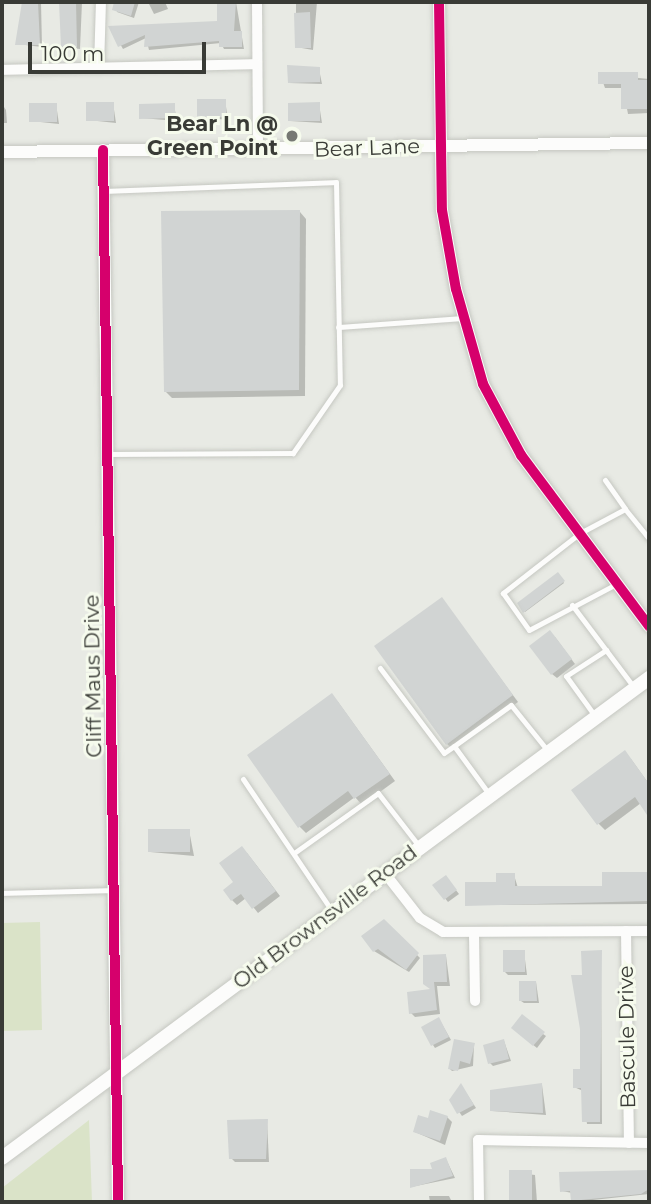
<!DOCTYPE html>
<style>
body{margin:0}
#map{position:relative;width:651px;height:1204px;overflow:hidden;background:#e8eae4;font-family:Montserrat,sans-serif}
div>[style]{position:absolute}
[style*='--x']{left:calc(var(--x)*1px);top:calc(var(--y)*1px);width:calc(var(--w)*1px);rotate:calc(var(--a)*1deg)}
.green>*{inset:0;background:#dae3c8}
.shadow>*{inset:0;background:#0003}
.building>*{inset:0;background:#d1d4d3}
.roads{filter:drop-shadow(0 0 2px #c5c7c1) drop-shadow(0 0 2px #c5c7c1)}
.service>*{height:5px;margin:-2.5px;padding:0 2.5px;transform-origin:2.5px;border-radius:2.5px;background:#fcfcfb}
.minor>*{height:10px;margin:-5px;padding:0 5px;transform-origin:5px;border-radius:5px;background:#fcfcfb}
.tertiary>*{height:12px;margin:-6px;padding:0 6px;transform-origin:6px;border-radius:6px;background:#fcfcfb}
.secondary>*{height:14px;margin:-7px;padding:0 7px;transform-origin:7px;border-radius:7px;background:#fcfcfb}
.cycleway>*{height:10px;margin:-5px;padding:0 5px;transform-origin:5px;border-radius:5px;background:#d6006c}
.dots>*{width:19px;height:19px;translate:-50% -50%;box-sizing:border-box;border:4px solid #f6fbed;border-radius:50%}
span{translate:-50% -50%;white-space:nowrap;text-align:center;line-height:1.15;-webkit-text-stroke:6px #f6fbed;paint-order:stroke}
.poi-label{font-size:21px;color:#393b36;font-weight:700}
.right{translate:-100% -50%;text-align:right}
.street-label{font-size:21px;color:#393b36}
.frame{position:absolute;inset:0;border:4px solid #393b36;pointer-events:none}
.scale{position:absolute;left:28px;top:42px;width:178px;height:32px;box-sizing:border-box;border:4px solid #393b36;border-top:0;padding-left:9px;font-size:21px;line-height:24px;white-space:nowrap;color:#393b36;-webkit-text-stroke:5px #f6fbed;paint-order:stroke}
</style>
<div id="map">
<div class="green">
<i style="clip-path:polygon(40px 922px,42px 1030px,2px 1031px,2px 923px)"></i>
<i style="clip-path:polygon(89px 1120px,92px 1202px,2px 1202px,2px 1188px)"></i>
</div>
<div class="shadow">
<i style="clip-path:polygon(23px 2px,41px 2px,42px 47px,17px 44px)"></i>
<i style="clip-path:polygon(63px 2px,82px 2px,80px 49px,62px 47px)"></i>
<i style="clip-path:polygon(116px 2px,139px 2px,134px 18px,117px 12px)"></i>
<i style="clip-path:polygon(148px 2px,165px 2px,168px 9px,154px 14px)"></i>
<i style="clip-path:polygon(218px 2px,236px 2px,244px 49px,224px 49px,221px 43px,149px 50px,146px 38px,123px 49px,111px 28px,219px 23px)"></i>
<i style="clip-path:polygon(291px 2px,317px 2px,313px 50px,296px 47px,296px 2px)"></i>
<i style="clip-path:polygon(319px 69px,322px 84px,289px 83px)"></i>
<i style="clip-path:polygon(600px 74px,649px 79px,649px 113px,628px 114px,623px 88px,605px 88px)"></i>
<i style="clip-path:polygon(225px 100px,228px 120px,199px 117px)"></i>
<i style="clip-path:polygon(113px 103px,116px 123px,88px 120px)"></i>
<i style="clip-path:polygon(56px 104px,59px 124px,31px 121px)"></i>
<i style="clip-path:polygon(319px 104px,322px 123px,290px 121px)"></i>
<i style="clip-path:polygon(174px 105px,177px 121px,141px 118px)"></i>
<i style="clip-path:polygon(4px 107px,6px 110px,7px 123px,2px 123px)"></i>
<i style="clip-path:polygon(300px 212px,306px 219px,305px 396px,172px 398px,165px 391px)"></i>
<i style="clip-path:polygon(558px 574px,564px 583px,525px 612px,519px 604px)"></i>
<i style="clip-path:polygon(442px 599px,518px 702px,454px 750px,447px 744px)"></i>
<i style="clip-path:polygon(555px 637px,575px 664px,557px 678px,552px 674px)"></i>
<i style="clip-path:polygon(338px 702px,395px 781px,362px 805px,355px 797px,306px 833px,299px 826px)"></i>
<i style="clip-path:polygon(631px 759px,649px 784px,649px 815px,641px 803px,605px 830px,598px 823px)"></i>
<i style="clip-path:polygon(189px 830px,194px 856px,150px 852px)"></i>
<i style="clip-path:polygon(247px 853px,280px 896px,258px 913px,246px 898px,237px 905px,232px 900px)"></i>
<i style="clip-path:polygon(649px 874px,649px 904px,467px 905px,514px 875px,518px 888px,603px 887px)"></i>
<i style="clip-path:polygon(448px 880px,459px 894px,448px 902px,435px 886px)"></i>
<i style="clip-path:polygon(384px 922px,420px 958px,409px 972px,374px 951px)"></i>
<i style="clip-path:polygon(524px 952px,527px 975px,508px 975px,505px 972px)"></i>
<i style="clip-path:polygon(601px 952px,602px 1124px,587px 1124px,583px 1091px,574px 1087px,582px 1071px,583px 977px)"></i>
<i style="clip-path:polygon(446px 956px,450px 986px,437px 986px,440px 1014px,415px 1017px,411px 1013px,433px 990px,425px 983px)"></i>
<i style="clip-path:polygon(536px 982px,539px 1003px,524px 1003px,521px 1001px)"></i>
<i style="clip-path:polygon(439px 1019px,451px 1040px,435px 1048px,433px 1045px)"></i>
<i style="clip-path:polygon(516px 1031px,543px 1034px,546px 1036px,537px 1048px)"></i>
<i style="clip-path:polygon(504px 1041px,511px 1061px,493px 1066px,490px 1063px)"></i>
<i style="clip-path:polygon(474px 1045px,473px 1066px,452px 1071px,450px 1069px)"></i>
<i style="clip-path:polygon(461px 1085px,476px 1108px,462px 1116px,451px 1100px)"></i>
<i style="clip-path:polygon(542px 1085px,546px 1115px,492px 1111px)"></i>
<i style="clip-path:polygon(447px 1117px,452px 1122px,445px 1145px,415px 1132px)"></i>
<i style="clip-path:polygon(267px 1121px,269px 1162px,235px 1162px,231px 1158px)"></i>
<i style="clip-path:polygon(446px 1159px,455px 1178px,411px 1187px,435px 1170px)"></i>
<i style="clip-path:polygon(511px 1172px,535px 1175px,537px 1202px,511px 1202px)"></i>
<i style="clip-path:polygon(560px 1173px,649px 1174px,649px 1194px,574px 1202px,572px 1193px,562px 1191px)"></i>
<i style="clip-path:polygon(429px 1196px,449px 1196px,452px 1202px,430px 1202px)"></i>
</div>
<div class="building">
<i style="clip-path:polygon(22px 2px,38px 2px,40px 45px,15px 45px)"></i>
<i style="clip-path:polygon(59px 2px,76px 2px,77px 47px,61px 47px)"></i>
<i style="clip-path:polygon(114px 2px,135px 2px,131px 16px,112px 10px)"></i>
<i style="clip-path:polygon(217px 2px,236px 2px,234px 31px,242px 31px,242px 47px,219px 47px,219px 41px,144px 47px,145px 35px,118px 47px,108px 26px,217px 21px)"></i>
<i style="clip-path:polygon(310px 12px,311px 48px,295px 48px,294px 13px)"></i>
<i style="clip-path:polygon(287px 65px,320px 67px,320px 82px,288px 83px)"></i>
<i style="clip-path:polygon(598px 72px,638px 72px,638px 80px,649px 80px,649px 109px,621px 109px,621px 84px,598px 84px)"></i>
<i style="clip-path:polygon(197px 99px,226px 99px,226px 117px,197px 118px)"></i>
<i style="clip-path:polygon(86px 102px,114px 102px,114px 121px,86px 121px)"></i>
<i style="clip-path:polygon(320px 102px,320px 121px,288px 121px,288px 103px)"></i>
<i style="clip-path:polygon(29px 103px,57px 103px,57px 122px,29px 122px)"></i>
<i style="clip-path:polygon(175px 103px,175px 118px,139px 119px,139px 104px)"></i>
<i style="clip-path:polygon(300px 210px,299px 390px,164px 392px,161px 211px)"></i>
<i style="clip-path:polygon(558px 572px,565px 581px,523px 613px,517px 603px)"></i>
<i style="clip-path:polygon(442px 597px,513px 695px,446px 745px,374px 646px)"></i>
<i style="clip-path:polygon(550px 630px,572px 659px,551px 675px,529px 646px)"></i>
<i style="clip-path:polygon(332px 693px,390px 774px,354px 799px,348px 791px,298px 828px,247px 755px)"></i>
<i style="clip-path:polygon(625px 750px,649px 784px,649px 818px,635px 797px,597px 825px,571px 790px)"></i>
<i style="clip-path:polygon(148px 829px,190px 829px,190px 852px,148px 852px)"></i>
<i style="clip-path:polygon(242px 846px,276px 891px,252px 909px,241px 894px,231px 901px,223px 890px,233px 882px,219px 863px)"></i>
<i style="clip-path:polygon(602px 872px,649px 872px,649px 901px,465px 906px,465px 882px,496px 882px,496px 873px,515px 873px,515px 886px,602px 886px)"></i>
<i style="clip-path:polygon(446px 875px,457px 890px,444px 900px,432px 885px)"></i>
<i style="clip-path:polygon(384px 919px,419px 953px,406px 970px,378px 949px,373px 952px,361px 936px)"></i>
<i style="clip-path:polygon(503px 950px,525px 950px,525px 972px,503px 972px)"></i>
<i style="clip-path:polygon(602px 950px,600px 1122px,582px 1122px,581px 1088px,573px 1088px,573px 1069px,580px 1069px,580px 1029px,571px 975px,582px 975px,581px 951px)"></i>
<i style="clip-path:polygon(446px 954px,447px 982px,434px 982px,437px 1010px,409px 1014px,407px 992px,430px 989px,423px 984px,423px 955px)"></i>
<i style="clip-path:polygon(519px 981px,536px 981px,537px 1001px,519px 1001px)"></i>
<i style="clip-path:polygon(522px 1014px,545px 1032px,533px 1046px,511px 1028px)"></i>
<i style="clip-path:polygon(439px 1017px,449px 1037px,431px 1046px,421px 1027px)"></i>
<i style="clip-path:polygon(454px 1039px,475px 1043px,470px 1064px,460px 1061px,458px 1071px,448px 1069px)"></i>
<i style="clip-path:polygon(504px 1039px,509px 1059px,488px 1064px,483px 1045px)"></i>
<i style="clip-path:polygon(461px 1083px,474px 1105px,457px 1114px,449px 1100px)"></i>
<i style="clip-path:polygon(542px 1083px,543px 1113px,490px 1111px,490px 1090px)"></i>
<i style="clip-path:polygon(430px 1110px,448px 1116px,440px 1141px,413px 1132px,418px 1115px,428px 1118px)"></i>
<i style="clip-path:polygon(268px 1119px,266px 1159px,229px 1159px,227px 1120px)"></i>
<i style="clip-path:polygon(446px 1157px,453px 1176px,410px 1188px,410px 1169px,432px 1169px,430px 1163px)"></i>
<i style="clip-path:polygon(509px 1170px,532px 1170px,532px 1202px,509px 1202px)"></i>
<i style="clip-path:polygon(649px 1170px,649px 1189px,641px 1194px,571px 1201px,570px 1191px,560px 1192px,559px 1172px)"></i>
</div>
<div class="roads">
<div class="service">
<i style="--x:106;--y:191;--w:230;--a:-2.2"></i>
<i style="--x:336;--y:182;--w:203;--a:88.9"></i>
<i style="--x:340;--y:385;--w:83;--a:124.7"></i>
<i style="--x:293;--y:453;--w:185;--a:179.7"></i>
<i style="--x:338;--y:327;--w:126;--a:-4.1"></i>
<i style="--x:605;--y:480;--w:35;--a:55"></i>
<i style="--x:625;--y:509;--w:51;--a:151.9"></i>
<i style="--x:580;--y:533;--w:98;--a:142.1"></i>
<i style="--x:503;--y:593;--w:45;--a:54.9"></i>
<i style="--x:529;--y:630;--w:101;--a:-27.8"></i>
<i style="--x:625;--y:509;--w:38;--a:51"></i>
<i style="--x:572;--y:605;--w:101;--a:53"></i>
<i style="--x:380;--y:668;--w:106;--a:53"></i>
<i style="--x:444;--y:753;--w:12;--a:-35"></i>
<i style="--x:595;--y:716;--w:49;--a:-125.9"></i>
<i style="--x:566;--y:676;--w:48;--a:-33"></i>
<i style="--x:243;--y:779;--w:159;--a:56"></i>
<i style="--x:489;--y:794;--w:59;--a:-126.1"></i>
<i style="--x:454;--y:746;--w:70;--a:-35.7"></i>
<i style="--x:511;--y:705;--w:59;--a:51.2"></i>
<i style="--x:294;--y:853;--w:103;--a:-35.5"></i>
<i style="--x:378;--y:793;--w:67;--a:52.3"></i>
<i style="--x:2;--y:893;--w:111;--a:-1.5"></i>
</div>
<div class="minor">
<i style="--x:257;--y:2;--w:149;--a:89.6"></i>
<i style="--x:99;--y:68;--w:66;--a:-88.3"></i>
<i style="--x:2;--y:70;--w:255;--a:-1.3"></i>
<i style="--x:384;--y:872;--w:58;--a:52"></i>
<i style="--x:420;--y:918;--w:27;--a:31"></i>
<i style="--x:443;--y:932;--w:206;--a:-0.3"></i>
<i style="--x:626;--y:931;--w:212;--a:89.2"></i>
<i style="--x:474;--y:934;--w:67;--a:89.1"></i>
<i style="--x:479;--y:1202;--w:62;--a:-90.9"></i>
<i style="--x:478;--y:1140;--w:171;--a:1"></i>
</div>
<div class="tertiary">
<i style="--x:439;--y:2;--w:208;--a:89.2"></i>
<i style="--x:442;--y:210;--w:80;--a:80"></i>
<i style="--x:456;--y:289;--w:99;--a:74.1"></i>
<i style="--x:483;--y:384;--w:81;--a:61.8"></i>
<i style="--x:521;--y:455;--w:214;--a:53.2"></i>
<i style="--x:103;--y:150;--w:1052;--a:89.18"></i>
<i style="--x:2;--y:152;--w:647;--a:-0.8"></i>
</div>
<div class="secondary">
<i style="--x:2;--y:1158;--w:806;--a:-36.57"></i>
</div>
</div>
<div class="cycleway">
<i style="--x:439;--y:2;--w:208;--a:89.2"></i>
<i style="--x:442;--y:210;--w:80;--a:80"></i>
<i style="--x:456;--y:289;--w:99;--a:74.1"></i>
<i style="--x:483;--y:384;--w:81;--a:61.8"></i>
<i style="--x:521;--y:455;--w:214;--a:53.2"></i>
<i style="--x:103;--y:150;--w:1052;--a:89.18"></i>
</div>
<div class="dots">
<i style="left:292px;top:136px;background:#767873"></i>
</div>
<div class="poi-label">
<span class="right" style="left:278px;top:136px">Bear Ln @<br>Green Point</span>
</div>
<div class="street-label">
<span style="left:367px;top:148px;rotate:-2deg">Bear Lane</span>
<span style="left:93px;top:676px;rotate:-91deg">Cliff Maus Drive</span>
<span style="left:325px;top:917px;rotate:-37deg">Old Brownsville Road</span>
<span style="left:627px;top:1037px;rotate:-91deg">Bascule Drive</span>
</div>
<div class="frame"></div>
<div class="scale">100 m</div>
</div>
